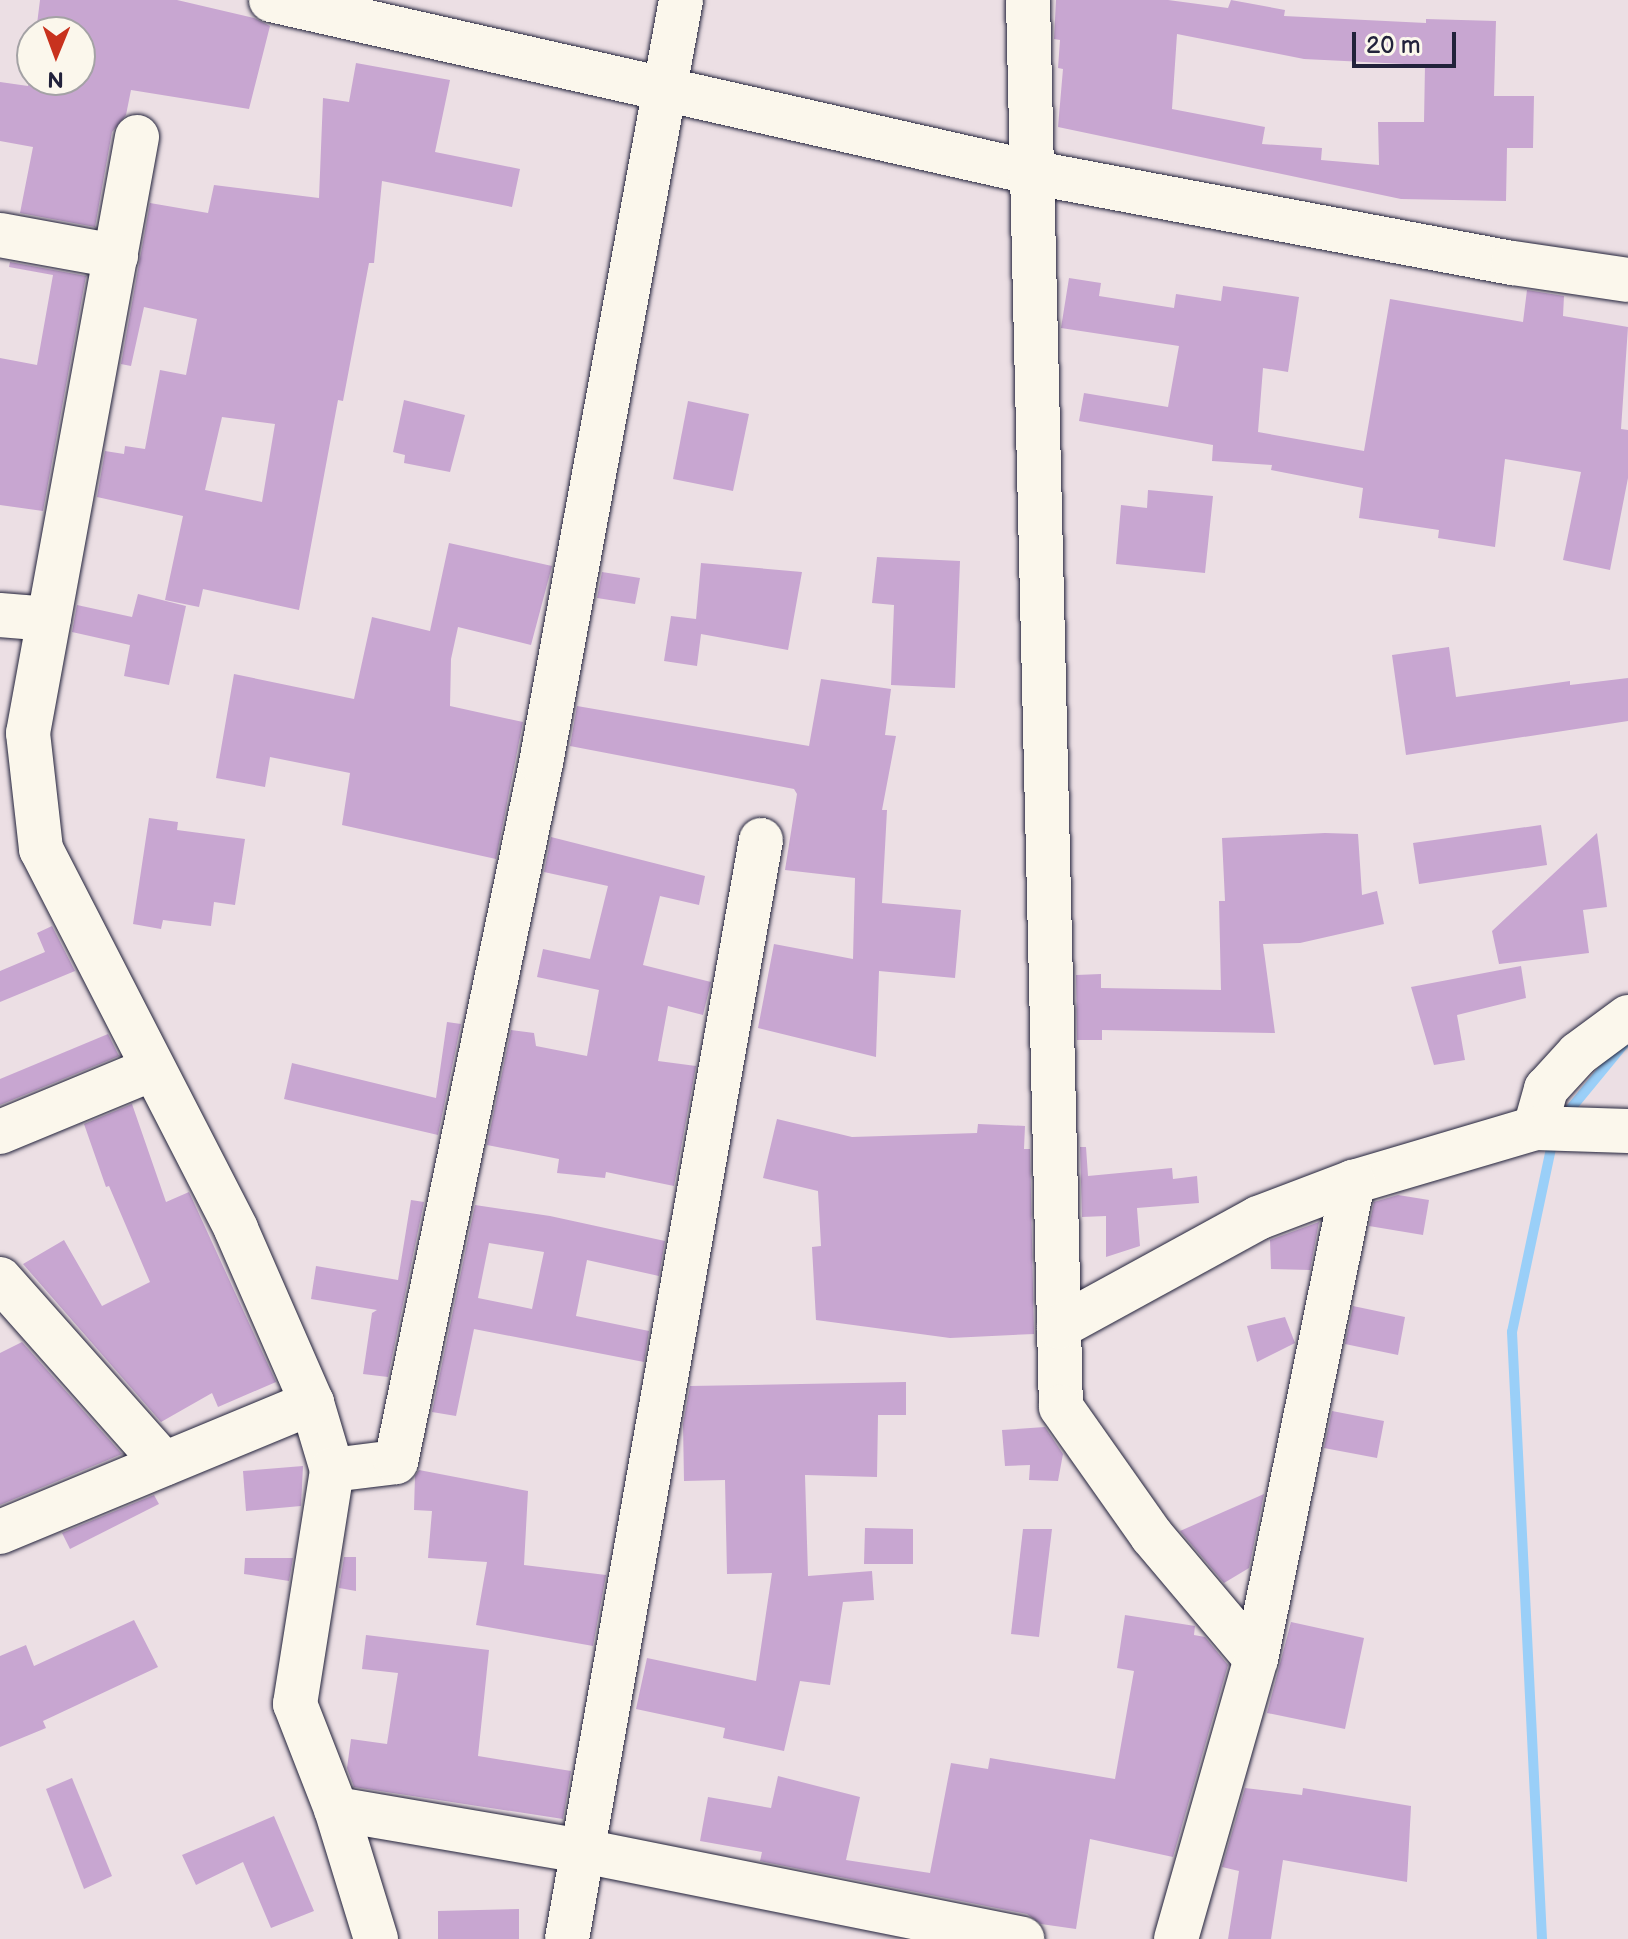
<!DOCTYPE html>
<style>
body{margin:0}
#map{position:relative;width:1628px;height:1939px;overflow:hidden;background:#ecdfe4;font-family:"Balsamiq Sans",sans-serif}
div>[style]{position:absolute}
[style*='--x']{left:calc(var(--x)*1px);top:calc(var(--y)*1px);width:calc(var(--w)*1px);rotate:calc(var(--a)*1deg)}
.stream>*{height:10px;margin:-5px;padding:0 5px;transform-origin:5px;border-radius:5px;background:#9acff8}
.building>*{inset:0;background:#c8a6d1}
.roads{filter:drop-shadow(0 0 2px #22223b) drop-shadow(0 0 2px #22223b)}
.minor>*{height:44px;margin:-22px;padding:0 22px;transform-origin:22px;border-radius:22px;background:#fbf7ec}
span{translate:-50% -50%;white-space:nowrap;text-align:center;line-height:1.15;-webkit-text-stroke:8px #fbf7ec;paint-order:stroke}
.north{position:absolute;left:16px;top:16px;width:80px;height:80px;box-sizing:border-box;background:#fbf7ec;border:2px solid #a4a2a5;border-radius:50%;rotate:181deg;font-size:22px;font-weight:700;line-height:32px;text-align:center;color:#22223b}
.north::after{content:'';display:block;margin:auto;width:28px;height:36px;background:#c8321e;clip-path:polygon(50% 0,100% 100%,50% 72%,0 100%)}
.scale{position:absolute;left:1352px;top:32px;width:104px;height:36px;box-sizing:border-box;border:4px solid #22223b;border-top:0;padding-left:10px;font-size:24px;line-height:28px;white-space:nowrap;color:#22223b;-webkit-text-stroke:6px #fbf7ec;paint-order:stroke}
</style>
<div id="map">
<div class="stream">
<i style="--x:1563;--y:1118;--w:96;--a:-50.5"></i>
<i style="--x:1542;--y:1939;--w:608;--a:-92.83"></i>
<i style="--x:1512;--y:1332;--w:197;--a:-78"></i>
</div>
<div class="building">
<i style="clip-path:polygon(40px 0,177px 0,254px 18px,270px 26px,249px 109px,131px 90px,126px 115px,112px 132px,95px 227px,20px 213px,33px 147px,0 141px,0 82px,28px 86px,32px 61px,32px 80px,80px 80px,80px 32px,36px 32px)"></i>
<i style="clip-path:polygon(evenodd,1056px 0,1168px 0,1228px 8px,1231px 0,1285px 10px,1284px 16px,1426px 23px,1426px 19px,1496px 21px,1494px 96px,1534px 96px,1533px 148px,1507px 148px,1506px 201px,1401px 199px,1058px 127px,1063px 69px,1058px 68px,1060px 40px,1054px 39px,1056px 0,1177px 34px,1304px 59px,1425px 65px,1424px 122px,1378px 122px,1379px 165px,1321px 160px,1322px 148px,1262px 144px,1265px 127px,1172px 109px,1177px 34px)"></i>
<i style="clip-path:polygon(evenodd,356px 63px,450px 80px,435px 152px,520px 169px,512px 207px,382px 181px,374px 263px,369px 263px,343px 401px,338px 400px,299px 610px,203px 589px,199px 607px,165px 600px,183px 516px,97px 497px,105px 451px,124px 454px,125px 446px,145px 449px,160px 370px,186px 375px,197px 319px,144px 307px,131px 366px,121px 364px,150px 203px,208px 213px,214px 185px,319px 198px,323px 98px,349px 102px,356px 63px,222px 417px,275px 424px,262px 502px,205px 490px,222px 417px)"></i>
<i style="clip-path:polygon(10px 262px,86px 276px,43px 511px,0 505px,0 358px,37px 365px,53px 275px,9px 267px)"></i>
<i style="clip-path:polygon(1069px 278px,1101px 283px,1099px 296px,1174px 308px,1176px 294px,1221px 301px,1223px 286px,1299px 297px,1288px 372px,1263px 368px,1258px 432px,1364px 451px,1390px 299px,1523px 322px,1527px 290px,1564px 296px,1563px 316px,1628px 327px,1621px 429px,1628px 430px,1628px 478px,1610px 570px,1563px 560px,1581px 472px,1505px 459px,1495px 547px,1438px 538px,1439px 530px,1359px 518px,1363px 488px,1271px 470px,1272px 465px,1212px 461px,1213px 445px,1079px 421px,1084px 393px,1168px 407px,1179px 346px,1061px 328px)"></i>
<i style="clip-path:polygon(404px 400px,465px 415px,450px 472px,404px 463px,405px 455px,393px 452px)"></i>
<i style="clip-path:polygon(688px 401px,749px 414px,733px 491px,673px 479px)"></i>
<i style="clip-path:polygon(1148px 490px,1213px 496px,1205px 573px,1116px 564px,1121px 505px,1147px 508px)"></i>
<i style="clip-path:polygon(449px 543px,552px 566px,531px 645px,458px 627px,451px 659px,450px 706px,523px 722px,496px 859px,342px 825px,350px 773px,270px 757px,265px 787px,216px 778px,234px 674px,354px 699px,372px 617px,430px 631px)"></i>
<i style="clip-path:polygon(877px 557px,960px 561px,955px 688px,891px 685px,894px 605px,872px 603px)"></i>
<i style="clip-path:polygon(701px 563px,802px 572px,788px 650px,701px 634px,697px 666px,664px 661px,671px 616px,696px 619px)"></i>
<i style="clip-path:polygon(602px 572px,640px 578px,635px 604px,597px 598px)"></i>
<i style="clip-path:polygon(138px 594px,186px 606px,169px 685px,124px 676px,130px 645px,72px 632px,77px 605px,132px 617px)"></i>
<i style="clip-path:polygon(1449px 647px,1456px 697px,1570px 681px,1570px 685px,1628px 678px,1628px 721px,1406px 755px,1392px 655px)"></i>
<i style="clip-path:polygon(821px 679px,891px 689px,885px 735px,896px 736px,882px 810px,887px 810px,882px 903px,961px 910px,955px 978px,879px 971px,876px 1057px,758px 1028px,774px 944px,853px 959px,855px 878px,785px 870px,797px 794px,794px 789px,570px 746px,577px 706px,809px 746px)"></i>
<i style="clip-path:polygon(149px 818px,178px 822px,177px 830px,245px 839px,235px 905px,214px 902px,211px 926px,163px 920px,161px 929px,133px 924px)"></i>
<i style="clip-path:polygon(1541px 825px,1547px 865px,1419px 884px,1413px 843px)"></i>
<i style="clip-path:polygon(1325px 833px,1358px 834px,1362px 895px,1377px 891px,1384px 924px,1300px 943px,1263px 944px,1275px 1033px,1102px 1030px,1102px 1040px,1077px 1040px,1076px 975px,1101px 974px,1101px 988px,1221px 990px,1219px 901px,1225px 901px,1222px 838px)"></i>
<i style="clip-path:polygon(1597px 833px,1607px 907px,1583px 910px,1589px 953px,1499px 964px,1492px 931px)"></i>
<i style="clip-path:polygon(551px 837px,705px 876px,699px 905px,660px 896px,643px 965px,711px 982px,703px 1015px,668px 1006px,658px 1061px,696px 1066px,674px 1186px,606px 1172px,605px 1178px,557px 1173px,559px 1159px,487px 1145px,511px 1030px,534px 1033px,536px 1046px,587px 1056px,599px 990px,537px 977px,543px 949px,590px 959px,608px 886px,544px 872px)"></i>
<i style="clip-path:polygon(52px 926px,75px 971px,0 1002px,0 971px,45px 952px,37px 933px)"></i>
<i style="clip-path:polygon(1521px 966px,1526px 998px,1457px 1015px,1465px 1060px,1434px 1065px,1411px 987px)"></i>
<i style="clip-path:polygon(447px 1022px,461px 1024px,438px 1135px,284px 1099px,292px 1063px,436px 1098px)"></i>
<i style="clip-path:polygon(108px 1034px,119px 1056px,0 1105px,0 1079px)"></i>
<i style="clip-path:polygon(132px 1104px,166px 1202px,189px 1192px,276px 1382px,218px 1407px,212px 1393px,161px 1422px,23px 1264px,64px 1240px,102px 1306px,150px 1282px,109px 1186px,106px 1187px,84px 1124px)"></i>
<i style="clip-path:polygon(777px 1119px,852px 1137px,977px 1133px,978px 1124px,1025px 1126px,1024px 1149px,1030px 1149px,1034px 1334px,950px 1338px,816px 1320px,812px 1247px,821px 1246px,818px 1191px,763px 1178px)"></i>
<i style="clip-path:polygon(1080px 1147px,1086px 1147px,1088px 1176px,1172px 1168px,1173px 1179px,1197px 1176px,1199px 1203px,1137px 1208px,1140px 1246px,1106px 1257px,1106px 1216px,1082px 1217px)"></i>
<i style="clip-path:polygon(1398px 1195px,1429px 1200px,1423px 1235px,1369px 1226px,1374px 1202px)"></i>
<i style="clip-path:polygon(411px 1200px,424px 1202px,388px 1377px,363px 1374px,372px 1313px,377px 1310px,311px 1299px,316px 1266px,398px 1280px)"></i>
<i style="clip-path:polygon(evenodd,475px 1205px,550px 1216px,665px 1241px,659px 1276px,587px 1260px,576px 1316px,649px 1331px,644px 1362px,474px 1329px,456px 1416px,432px 1412px,475px 1205px,489px 1243px,544px 1252px,532px 1309px,478px 1298px,489px 1243px)"></i>
<i style="clip-path:polygon(1319px 1222px,1310px 1270px,1271px 1269px,1270px 1240px)"></i>
<i style="clip-path:polygon(1353px 1306px,1405px 1317px,1398px 1355px,1345px 1344px)"></i>
<i style="clip-path:polygon(1285px 1317px,1295px 1343px,1257px 1362px,1247px 1326px)"></i>
<i style="clip-path:polygon(22px 1342px,122px 1454px,0 1505px,0 1353px)"></i>
<i style="clip-path:polygon(906px 1382px,906px 1415px,878px 1415px,877px 1477px,805px 1475px,808px 1576px,872px 1571px,874px 1600px,843px 1602px,830px 1685px,800px 1681px,784px 1751px,723px 1738px,725px 1728px,636px 1709px,647px 1658px,756px 1681px,772px 1573px,727px 1574px,725px 1480px,684px 1481px,683px 1424px,690px 1386px)"></i>
<i style="clip-path:polygon(1332px 1411px,1384px 1421px,1377px 1458px,1324px 1448px)"></i>
<i style="clip-path:polygon(1045px 1427px,1063px 1454px,1058px 1481px,1029px 1480px,1030px 1465px,1005px 1466px,1002px 1430px)"></i>
<i style="clip-path:polygon(303px 1466px,301px 1506px,246px 1511px,243px 1471px)"></i>
<i style="clip-path:polygon(419px 1470px,528px 1491px,524px 1565px,606px 1575px,593px 1646px,476px 1625px,487px 1562px,428px 1558px,432px 1511px,414px 1510px,415px 1476px)"></i>
<i style="clip-path:polygon(1264px 1494px,1249px 1568px,1224px 1583px,1180px 1531px)"></i>
<i style="clip-path:polygon(154px 1495px,159px 1504px,70px 1549px,62px 1533px)"></i>
<i style="clip-path:polygon(865px 1528px,913px 1529px,913px 1564px,864px 1564px)"></i>
<i style="clip-path:polygon(1023px 1529px,1052px 1529px,1039px 1637px,1011px 1634px)"></i>
<i style="clip-path:polygon(344px 1557px,356px 1557px,356px 1591px,339px 1588px)"></i>
<i style="clip-path:polygon(245px 1558px,293px 1558px,289px 1581px,244px 1574px)"></i>
<i style="clip-path:polygon(1125px 1615px,1195px 1626px,1194px 1635px,1205px 1637px,1228px 1665px,1173px 1857px,1090px 1839px,1076px 1929px,1041px 1924px,1027px 1914px,760px 1861px,762px 1852px,700px 1841px,708px 1797px,771px 1808px,778px 1776px,860px 1797px,846px 1860px,930px 1873px,951px 1763px,988px 1769px,990px 1758px,1115px 1779px,1134px 1671px,1117px 1668px)"></i>
<i style="clip-path:polygon(134px 1620px,158px 1667px,43px 1721px,46px 1728px,0 1747px,0 1656px,26px 1645px,34px 1666px)"></i>
<i style="clip-path:polygon(1291px 1622px,1364px 1638px,1345px 1729px,1267px 1713px)"></i>
<i style="clip-path:polygon(366px 1635px,489px 1650px,478px 1756px,571px 1771px,563px 1819px,354px 1787px,347px 1768px,351px 1739px,387px 1744px,398px 1673px,362px 1669px)"></i>
<i style="clip-path:polygon(72px 1778px,112px 1876px,84px 1889px,46px 1789px)"></i>
<i style="clip-path:polygon(1245px 1788px,1302px 1795px,1303px 1788px,1411px 1806px,1407px 1882px,1283px 1860px,1271px 1939px,1228px 1939px,1239px 1871px,1222px 1867px)"></i>
<i style="clip-path:polygon(274px 1816px,314px 1911px,271px 1928px,243px 1862px,196px 1885px,182px 1855px)"></i>
<i style="clip-path:polygon(519px 1909px,519px 1939px,438px 1939px,438px 1911px)"></i>
</div>
<div class="roads">
<div class="minor">
<i style="--x:271;--y:0;--w:778;--a:12.77"></i>
<i style="--x:1030;--y:172;--w:491;--a:10.7"></i>
<i style="--x:1513;--y:263;--w:116;--a:8.4"></i>
<i style="--x:1028;--y:0;--w:1407;--a:88.66"></i>
<i style="--x:1061;--y:1407;--w:158;--a:54.8"></i>
<i style="--x:1152;--y:1536;--w:161;--a:49.8"></i>
<i style="--x:137;--y:137;--w:606;--a:100.36"></i>
<i style="--x:28;--y:733;--w:117;--a:83.6"></i>
<i style="--x:41;--y:849;--w:427;--a:62.8"></i>
<i style="--x:236;--y:1229;--w:190;--a:66.4"></i>
<i style="--x:312;--y:1403;--w:70;--a:73.4"></i>
<i style="--x:0;--y:235;--w:118;--a:10.3"></i>
<i style="--x:0;--y:615;--w:49;--a:4.7"></i>
<i style="--x:1535;--y:1128;--w:41;--a:-74.2"></i>
<i style="--x:1546;--y:1089;--w:47;--a:-47.6"></i>
<i style="--x:1578;--y:1054;--w:62;--a:-36.5"></i>
<i style="--x:0;--y:1132;--w:165;--a:-22.5"></i>
<i style="--x:0;--y:1279;--w:247;--a:48.4"></i>
<i style="--x:1059;--y:1327;--w:227;--a:-28.7"></i>
<i style="--x:1258;--y:1218;--w:102;--a:-20.8"></i>
<i style="--x:1353;--y:1182;--w:190;--a:-16.5"></i>
<i style="--x:1535;--y:1128;--w:93;--a:1.8"></i>
<i style="--x:0;--y:1532;--w:338;--a:-22.5"></i>
<i style="--x:336;--y:1809;--w:251;--a:9.7"></i>
<i style="--x:583;--y:1851;--w:448;--a:11.3"></i>
<i style="--x:376;--y:1939;--w:136;--a:-107.1"></i>
<i style="--x:336;--y:1809;--w:113;--a:-111.3"></i>
<i style="--x:295;--y:1704;--w:237;--a:-81"></i>
<i style="--x:332;--y:1470;--w:64;--a:-7.1"></i>
<i style="--x:396;--y:1462;--w:714;--a:-78.28"></i>
<i style="--x:541;--y:763;--w:776;--a:-79.6"></i>
<i style="--x:567;--y:1939;--w:1116;--a:-79.99"></i>
<i style="--x:1176;--y:1939;--w:291;--a:-74.1"></i>
<i style="--x:1256;--y:1659;--w:487;--a:-78.5"></i>
</div>
</div>
<div class="north">N</div>
<div class="scale">20 m</div>
</div>
